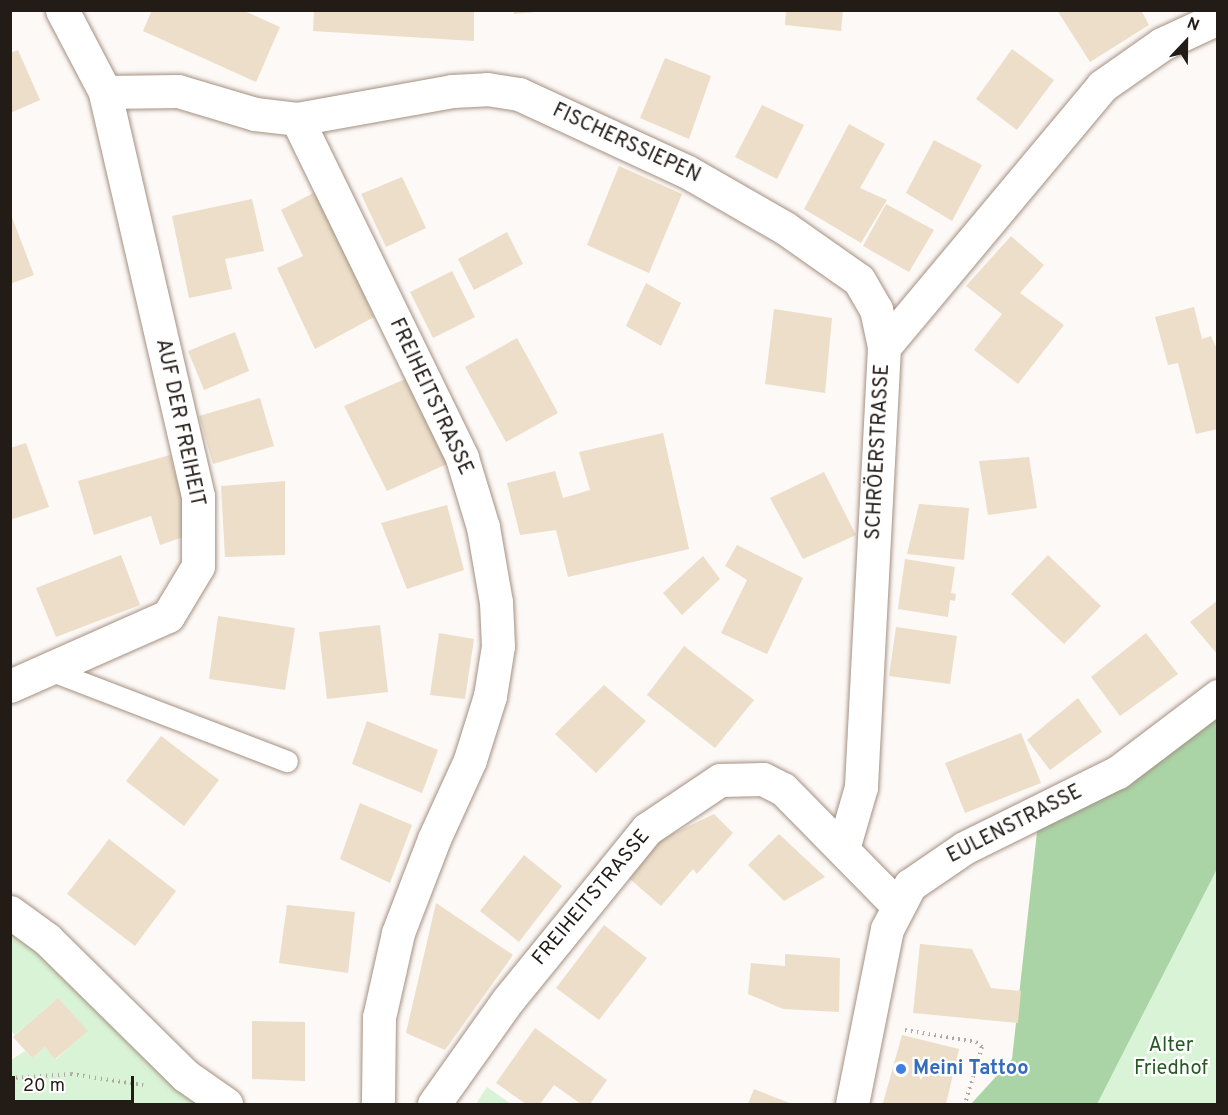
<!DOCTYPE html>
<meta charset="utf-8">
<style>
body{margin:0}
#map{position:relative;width:1228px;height:1115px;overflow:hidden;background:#fdf9f6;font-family:Overpass,sans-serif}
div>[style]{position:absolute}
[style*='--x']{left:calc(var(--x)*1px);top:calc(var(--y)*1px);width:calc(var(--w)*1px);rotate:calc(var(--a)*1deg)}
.green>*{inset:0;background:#d9f3d6}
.forest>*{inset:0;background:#aad3a6}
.building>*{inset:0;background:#ecdec9}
.path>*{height:4px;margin-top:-2px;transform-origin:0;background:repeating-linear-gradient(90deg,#aea9a5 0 1.5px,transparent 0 6px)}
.roads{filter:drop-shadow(0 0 2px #a49082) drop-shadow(0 0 2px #a49082)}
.lane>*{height:21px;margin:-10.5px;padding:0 10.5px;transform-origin:10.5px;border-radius:10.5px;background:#fff}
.street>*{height:33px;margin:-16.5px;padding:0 16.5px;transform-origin:16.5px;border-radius:16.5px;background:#fff}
.secondary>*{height:33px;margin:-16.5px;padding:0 16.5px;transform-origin:16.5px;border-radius:16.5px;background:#fff}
.dots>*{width:16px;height:16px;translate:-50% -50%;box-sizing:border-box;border:3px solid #fff;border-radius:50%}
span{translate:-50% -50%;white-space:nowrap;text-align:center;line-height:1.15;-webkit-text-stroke:4.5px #fff;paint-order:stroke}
.street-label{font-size:20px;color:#231b16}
.park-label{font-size:20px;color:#255b22}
.shop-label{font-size:20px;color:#366cbe;font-weight:700}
.left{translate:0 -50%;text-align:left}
.frame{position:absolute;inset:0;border:12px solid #231b16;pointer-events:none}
.north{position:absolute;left:1156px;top:12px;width:60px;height:60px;-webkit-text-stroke:4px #fff;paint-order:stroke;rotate:22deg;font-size:16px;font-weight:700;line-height:24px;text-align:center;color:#231b16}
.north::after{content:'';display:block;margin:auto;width:21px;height:27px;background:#231b16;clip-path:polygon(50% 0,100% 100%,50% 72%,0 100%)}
.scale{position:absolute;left:12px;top:1076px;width:122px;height:27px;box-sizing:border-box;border:3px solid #231b16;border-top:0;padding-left:8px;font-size:18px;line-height:21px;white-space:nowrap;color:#231b16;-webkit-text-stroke:4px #fff;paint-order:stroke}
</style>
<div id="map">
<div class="green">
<i style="clip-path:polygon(1217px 869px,1217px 1104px,1097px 1104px,1102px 1089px)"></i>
<i style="clip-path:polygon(10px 912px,226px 1104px,11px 1104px,11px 1060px,25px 1051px,32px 1058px,45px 1047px,56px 1059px,87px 1031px,58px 998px,15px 1035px,11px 1031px)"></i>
<i style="clip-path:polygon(487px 1087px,511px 1104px,476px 1104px)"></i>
</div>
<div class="forest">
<i style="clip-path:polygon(1217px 696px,1217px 869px,1097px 1104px,971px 1104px,1012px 1059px,1039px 814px)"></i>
</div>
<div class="building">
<i style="clip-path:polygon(152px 10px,242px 10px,280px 27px,256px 82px,143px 31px)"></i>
<i style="clip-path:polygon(314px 10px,474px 10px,474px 41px,313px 31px)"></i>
<i style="clip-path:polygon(514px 10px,536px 10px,536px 12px,514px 14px)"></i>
<i style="clip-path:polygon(786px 10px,843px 10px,841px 31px,785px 25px)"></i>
<i style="clip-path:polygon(1057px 10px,1141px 10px,1149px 25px,1090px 62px)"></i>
<i style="clip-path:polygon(1012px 49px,1054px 80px,1017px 130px,976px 99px)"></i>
<i style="clip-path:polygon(18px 50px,40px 100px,10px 113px,10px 53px)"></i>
<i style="clip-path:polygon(665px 58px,711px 76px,689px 139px,640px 118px)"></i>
<i style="clip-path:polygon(762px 105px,804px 125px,777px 179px,735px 157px)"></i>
<i style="clip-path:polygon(849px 124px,885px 144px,860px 188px,887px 200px,861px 243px,804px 209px)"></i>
<i style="clip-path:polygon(934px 140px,982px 165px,952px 221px,906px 193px)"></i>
<i style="clip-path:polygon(619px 166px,682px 194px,649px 273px,587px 245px)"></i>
<i style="clip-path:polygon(402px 177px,426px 228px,386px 247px,361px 194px)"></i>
<i style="clip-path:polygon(317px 191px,374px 317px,315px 349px,277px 268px,303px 256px,281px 210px)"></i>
<i style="clip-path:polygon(252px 199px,264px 251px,225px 259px,232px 289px,189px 298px,172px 216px)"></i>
<i style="clip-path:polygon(886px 204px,934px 230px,909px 272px,863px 246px)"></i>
<i style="clip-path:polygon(10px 212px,34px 275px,10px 284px)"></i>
<i style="clip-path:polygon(507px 232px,523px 264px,474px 290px,458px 259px)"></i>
<i style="clip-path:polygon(1011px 236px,1044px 265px,1020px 293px,1064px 325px,1018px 384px,974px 350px,1002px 314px,966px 286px)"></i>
<i style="clip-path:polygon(452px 271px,475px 317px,433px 338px,410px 292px)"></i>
<i style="clip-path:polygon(646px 283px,681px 303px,661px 346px,626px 326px)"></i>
<i style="clip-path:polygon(1194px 307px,1202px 339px,1211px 336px,1218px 351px,1218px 429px,1196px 434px,1178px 363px,1168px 365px,1155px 317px)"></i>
<i style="clip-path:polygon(774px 309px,832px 318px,825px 393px,765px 384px)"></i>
<i style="clip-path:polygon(235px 332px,249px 371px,204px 390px,188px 351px)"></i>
<i style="clip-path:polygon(517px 338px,558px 413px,506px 442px,465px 367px)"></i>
<i style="clip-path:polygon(405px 379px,447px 464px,387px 491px,344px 406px)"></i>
<i style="clip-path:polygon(260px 398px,274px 446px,213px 464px,199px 416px)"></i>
<i style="clip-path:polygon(663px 433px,689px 549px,568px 577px,556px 530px,520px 535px,507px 483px,555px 471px,563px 498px,590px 490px,579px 452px)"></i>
<i style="clip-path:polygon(26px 443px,49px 507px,10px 520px,10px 448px)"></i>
<i style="clip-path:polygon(170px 455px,192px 534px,160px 545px,151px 516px,94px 535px,78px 481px)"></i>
<i style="clip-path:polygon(1029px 457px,1037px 508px,988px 515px,979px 461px)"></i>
<i style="clip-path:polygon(824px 472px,856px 535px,803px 559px,770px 498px)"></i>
<i style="clip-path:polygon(285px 481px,285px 555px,225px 557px,221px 486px)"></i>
<i style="clip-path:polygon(919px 504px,969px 508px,964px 560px,907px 554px)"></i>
<i style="clip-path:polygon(447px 505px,464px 570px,407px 589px,381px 523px)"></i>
<i style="clip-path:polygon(737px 545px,803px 578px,767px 654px,721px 633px,747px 580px,725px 566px)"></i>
<i style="clip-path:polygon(121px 555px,140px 605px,56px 637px,36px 588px)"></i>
<i style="clip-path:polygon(1048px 555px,1101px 606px,1064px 644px,1011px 594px)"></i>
<i style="clip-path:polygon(703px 556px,720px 579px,682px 615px,663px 593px)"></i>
<i style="clip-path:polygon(905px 559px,955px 567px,951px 593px,956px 594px,955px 601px,950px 600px,948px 617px,898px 609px)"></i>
<i style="clip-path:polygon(1218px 600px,1218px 655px,1190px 622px)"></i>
<i style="clip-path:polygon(218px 616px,295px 628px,285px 690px,209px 679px)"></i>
<i style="clip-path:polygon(380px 625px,388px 692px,327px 699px,319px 632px)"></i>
<i style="clip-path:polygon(896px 627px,957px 636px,950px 684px,889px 676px)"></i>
<i style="clip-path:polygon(439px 633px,474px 639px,465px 699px,430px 695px)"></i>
<i style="clip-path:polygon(1146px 633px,1178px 674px,1120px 716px,1091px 677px)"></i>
<i style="clip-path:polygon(684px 646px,754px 700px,715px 748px,647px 695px)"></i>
<i style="clip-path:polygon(604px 685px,646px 721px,596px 773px,555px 734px)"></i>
<i style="clip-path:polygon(1078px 698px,1102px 732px,1050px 770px,1027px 740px)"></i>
<i style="clip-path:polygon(367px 721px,438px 750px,422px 793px,352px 764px)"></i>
<i style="clip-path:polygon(1021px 733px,1041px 783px,965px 813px,945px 763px)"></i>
<i style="clip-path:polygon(161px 736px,219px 780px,184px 826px,126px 781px)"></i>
<i style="clip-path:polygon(360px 803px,412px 825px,390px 883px,340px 859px)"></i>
<i style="clip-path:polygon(714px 814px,733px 833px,697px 874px,693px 869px,661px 906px,623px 873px,657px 834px,662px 839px)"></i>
<i style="clip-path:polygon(779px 834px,825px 877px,784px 901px,748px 865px)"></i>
<i style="clip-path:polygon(109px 839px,176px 891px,135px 946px,67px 894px)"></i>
<i style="clip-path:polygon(524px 855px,562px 886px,519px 942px,480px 911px)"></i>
<i style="clip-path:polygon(436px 903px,513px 955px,445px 1050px,406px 1033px)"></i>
<i style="clip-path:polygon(287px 905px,355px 912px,348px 973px,279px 963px)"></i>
<i style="clip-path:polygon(604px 925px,647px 958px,599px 1020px,556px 988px)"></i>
<i style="clip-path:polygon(920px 944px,972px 949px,991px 988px,1021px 991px,1018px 1023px,913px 1013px)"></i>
<i style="clip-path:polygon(785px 954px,840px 958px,839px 1012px,783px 1009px,748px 994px,751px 963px,785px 966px)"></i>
<i style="clip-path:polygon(58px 998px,88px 1031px,55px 1059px,45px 1047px,32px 1058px,13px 1037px)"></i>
<i style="clip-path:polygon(252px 1021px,305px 1022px,305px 1081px,252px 1079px)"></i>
<i style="clip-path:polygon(535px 1028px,607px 1080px,590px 1104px,581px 1104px,554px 1085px,540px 1104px,526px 1104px,496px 1083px)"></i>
<i style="clip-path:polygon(902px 1035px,959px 1049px,946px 1104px,883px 1103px)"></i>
<i style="clip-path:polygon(754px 1089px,792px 1104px,748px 1104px)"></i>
</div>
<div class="path">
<i style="--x:905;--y:1030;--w:72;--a:9.6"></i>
<i style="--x:976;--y:1042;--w:8;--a:40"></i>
<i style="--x:982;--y:1047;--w:59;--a:106.6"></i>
<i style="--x:10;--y:1078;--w:61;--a:-3.8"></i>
<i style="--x:71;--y:1074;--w:73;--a:8.7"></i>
</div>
<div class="roads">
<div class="lane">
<i style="--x:47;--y:669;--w:257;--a:21"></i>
</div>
<div class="street">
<i style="--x:62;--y:10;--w:93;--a:62.3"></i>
<i style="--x:105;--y:92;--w:73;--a:-0.8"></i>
<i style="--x:178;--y:91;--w:80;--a:16.6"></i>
<i style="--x:255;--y:114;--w:42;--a:6.8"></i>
<i style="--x:297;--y:119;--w:377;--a:64"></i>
<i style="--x:462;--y:458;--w:72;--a:73.1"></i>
<i style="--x:483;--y:527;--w:76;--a:80.2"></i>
<i style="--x:496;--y:602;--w:44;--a:87.4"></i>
<i style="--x:498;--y:646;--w:51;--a:99.1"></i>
<i style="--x:490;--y:696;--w:67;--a:107.4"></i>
<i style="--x:470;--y:760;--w:87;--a:114.5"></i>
<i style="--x:434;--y:839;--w:101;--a:111"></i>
<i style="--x:398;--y:933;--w:86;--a:102.7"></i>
<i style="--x:379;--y:1017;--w:87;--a:90.7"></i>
<i style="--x:297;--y:119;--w:158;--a:-10.2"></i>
<i style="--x:452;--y:91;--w:35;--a:-3"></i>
<i style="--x:487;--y:89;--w:32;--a:9"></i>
<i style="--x:519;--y:94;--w:184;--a:24.8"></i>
<i style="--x:686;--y:171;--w:114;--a:29.9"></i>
<i style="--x:785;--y:228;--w:90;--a:35.1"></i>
<i style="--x:859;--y:280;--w:34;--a:60"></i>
<i style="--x:876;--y:309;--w:39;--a:78"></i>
<i style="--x:884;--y:347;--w:441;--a:93"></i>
<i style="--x:861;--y:787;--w:65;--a:106.2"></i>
<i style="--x:884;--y:347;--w:340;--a:-50.1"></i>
<i style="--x:1102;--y:86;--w:73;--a:-35"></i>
<i style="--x:1162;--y:44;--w:62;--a:-24.9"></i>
<i style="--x:10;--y:686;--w:173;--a:-23.9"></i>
<i style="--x:168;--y:616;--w:58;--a:-59"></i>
<i style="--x:198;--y:566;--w:70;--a:-90"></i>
<i style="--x:198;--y:496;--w:415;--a:-103"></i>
<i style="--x:10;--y:912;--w:46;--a:36.1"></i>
<i style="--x:47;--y:939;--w:195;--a:44.6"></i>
<i style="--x:186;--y:1076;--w:49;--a:35"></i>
<i style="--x:434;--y:1104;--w:128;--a:-54.6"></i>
<i style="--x:508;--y:1000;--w:220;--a:-50.9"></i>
<i style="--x:647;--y:829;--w:88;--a:-33.9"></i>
<i style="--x:720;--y:780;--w:43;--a:-1.3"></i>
<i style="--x:763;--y:779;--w:22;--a:27"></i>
<i style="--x:783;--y:789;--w:163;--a:45.5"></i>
</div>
<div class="secondary">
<i style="--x:852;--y:1104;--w:178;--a:-78.7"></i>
<i style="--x:887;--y:929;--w:50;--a:-62.4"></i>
<i style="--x:910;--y:885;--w:65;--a:-34.4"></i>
<i style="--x:964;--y:848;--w:172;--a:-26.3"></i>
<i style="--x:1118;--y:772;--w:126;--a:-37.2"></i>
</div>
</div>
<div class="dots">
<i style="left:901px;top:1069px;background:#3f7fe0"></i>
</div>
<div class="street-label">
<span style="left:626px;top:144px;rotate:25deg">FISCHERSSIEPEN</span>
<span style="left:430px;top:397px;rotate:65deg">FREIHEITSTRASSE</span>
<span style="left:179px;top:423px;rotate:78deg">AUF DER FREIHEIT</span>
<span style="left:879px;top:452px;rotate:-87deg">SCHRÖERSTRASSE</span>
<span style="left:1015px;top:825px;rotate:-27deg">EULENSTRASSE</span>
<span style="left:592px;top:898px;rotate:-50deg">FREIHEITSTRASSE</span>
</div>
<div class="park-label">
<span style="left:1171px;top:1058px">Alter<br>Friedhof</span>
</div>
<div class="shop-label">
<span class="left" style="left:913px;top:1069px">Meini Tattoo</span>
</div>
<div class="frame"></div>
<div class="north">N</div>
<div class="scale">20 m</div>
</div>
